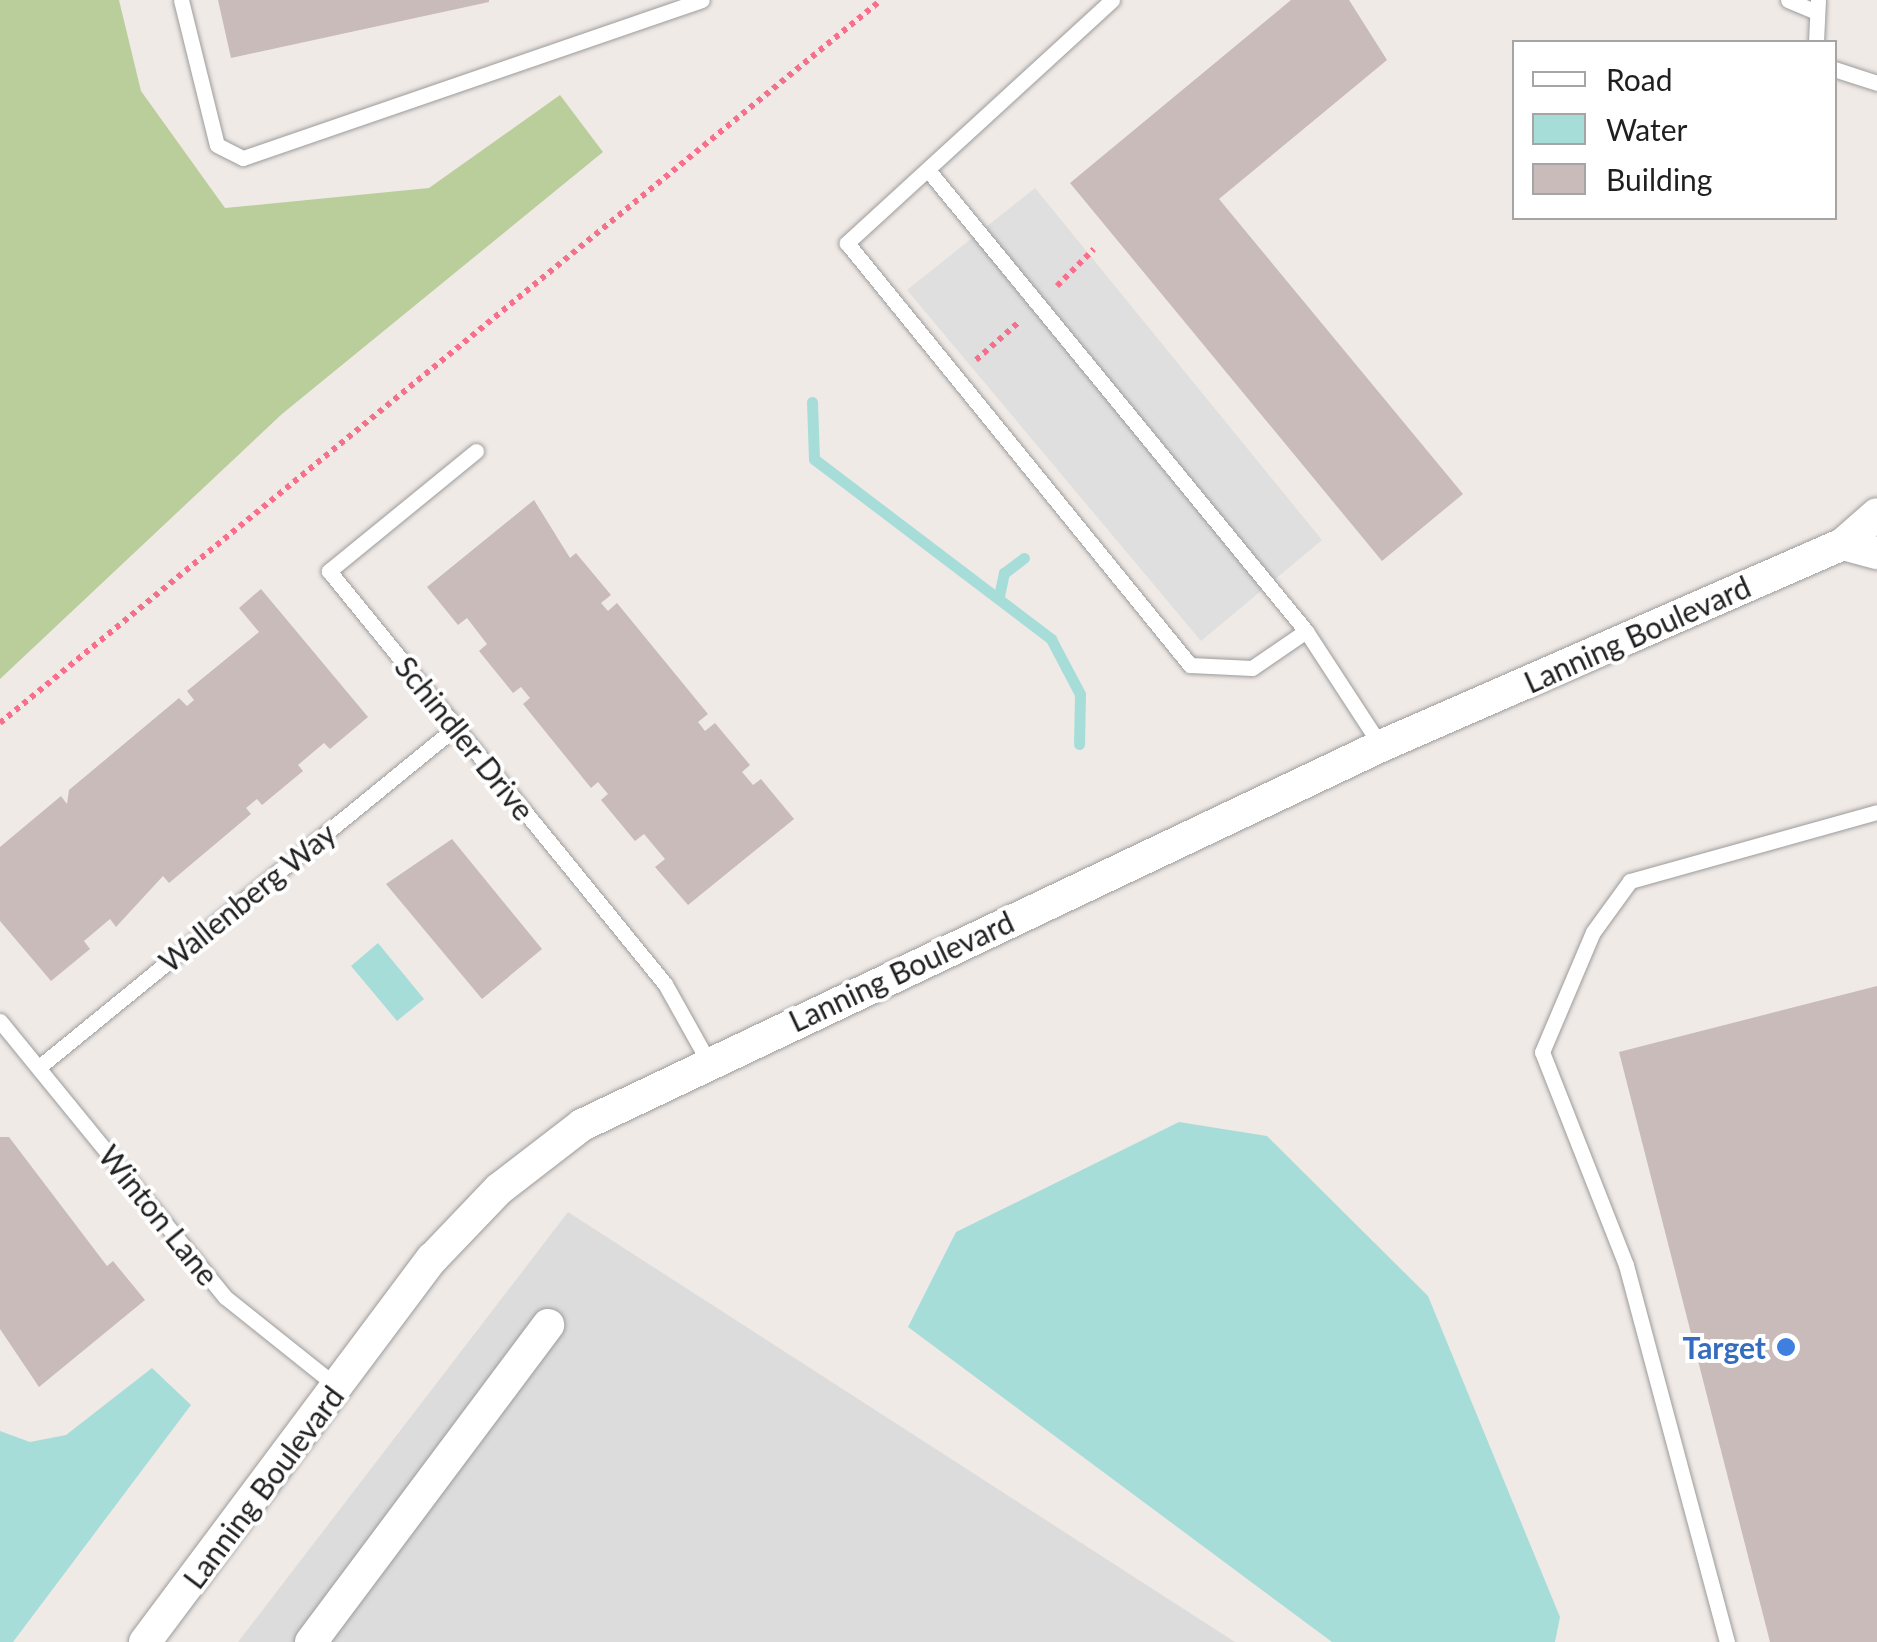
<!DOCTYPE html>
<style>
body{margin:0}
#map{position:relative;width:1877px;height:1642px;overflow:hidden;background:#f0eae6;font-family:Lato,sans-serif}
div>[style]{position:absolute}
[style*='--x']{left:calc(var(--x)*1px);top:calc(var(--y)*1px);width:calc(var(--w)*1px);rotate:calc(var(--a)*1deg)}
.residential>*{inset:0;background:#dddcdd}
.forest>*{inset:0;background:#bace9c}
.parking>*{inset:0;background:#dfdfdf}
.water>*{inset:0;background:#a7ddd8}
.stream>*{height:11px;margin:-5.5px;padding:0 5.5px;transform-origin:5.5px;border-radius:5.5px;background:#a7ddd8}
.building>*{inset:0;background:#c8bbb9}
.path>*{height:6px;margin-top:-3px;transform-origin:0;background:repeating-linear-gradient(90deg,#f7708b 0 5px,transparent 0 10px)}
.roads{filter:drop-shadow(0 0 2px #9c9c9c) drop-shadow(0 0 2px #9c9c9c)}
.service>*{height:15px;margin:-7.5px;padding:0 7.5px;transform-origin:7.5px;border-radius:7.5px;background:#fff}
.minor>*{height:32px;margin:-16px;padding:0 16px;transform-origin:16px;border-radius:16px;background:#fff}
.dots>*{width:28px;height:28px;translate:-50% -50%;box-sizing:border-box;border:5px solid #fff;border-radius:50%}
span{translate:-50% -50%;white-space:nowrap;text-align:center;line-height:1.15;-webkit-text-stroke:8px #fff;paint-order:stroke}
.street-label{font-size:30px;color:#1f1f1f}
.shop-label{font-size:30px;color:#366cbe;font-weight:700}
.right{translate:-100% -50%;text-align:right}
.legend{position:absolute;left:1512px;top:40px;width:325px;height:180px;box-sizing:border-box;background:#fff;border:2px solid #a5a5a5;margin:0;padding:12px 18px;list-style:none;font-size:30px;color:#1f1f1f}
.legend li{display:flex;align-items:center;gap:20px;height:50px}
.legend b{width:50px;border:2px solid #a5a5a5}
</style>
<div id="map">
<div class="residential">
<i style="clip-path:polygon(568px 1212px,1235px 1642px,238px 1642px)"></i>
</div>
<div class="forest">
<i style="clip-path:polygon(0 0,119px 0,141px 91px,225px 208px,429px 188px,560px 95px,603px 152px,282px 414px,0 679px)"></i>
</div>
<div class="parking">
<i style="clip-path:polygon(1035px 188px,1322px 540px,1201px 641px,907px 290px)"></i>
</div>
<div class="water">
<i style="clip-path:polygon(378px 943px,424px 999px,397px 1021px,351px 966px)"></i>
<i style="clip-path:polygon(1179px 1122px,1267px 1136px,1428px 1296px,1560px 1617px,1555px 1642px,1332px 1642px,908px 1327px,956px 1232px)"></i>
<i style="clip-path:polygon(152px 1368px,191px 1405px,13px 1642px,0 1642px,0 1431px,30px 1442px,66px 1435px)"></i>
</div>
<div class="stream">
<i style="--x:812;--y:402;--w:57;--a:88"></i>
<i style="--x:814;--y:459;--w:298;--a:37.2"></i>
<i style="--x:1051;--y:639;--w:62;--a:62.2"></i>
<i style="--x:1080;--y:694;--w:50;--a:91.1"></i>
<i style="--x:999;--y:596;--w:24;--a:-78"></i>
<i style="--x:1004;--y:573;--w:25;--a:-37"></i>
</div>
<div class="building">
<i style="clip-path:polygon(218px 0,489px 0,489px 2px,231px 58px)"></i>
<i style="clip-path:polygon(1291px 0,1349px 0,1387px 60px,1219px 199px,1463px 494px,1382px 561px,1070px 183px)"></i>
<i style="clip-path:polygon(534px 500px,570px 558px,576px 553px,611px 595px,601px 603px,608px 611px,617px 603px,708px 714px,698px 722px,705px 731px,715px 723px,750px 765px,742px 772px,753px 785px,761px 779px,794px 819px,688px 905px,655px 867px,665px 859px,644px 834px,635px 841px,601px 800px,608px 794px,598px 782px,591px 788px,523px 704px,530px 698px,521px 687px,513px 693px,479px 651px,487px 644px,467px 618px,458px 625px,427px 587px)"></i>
<i style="clip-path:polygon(261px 589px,368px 717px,330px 749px,324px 743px,298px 765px,303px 771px,262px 805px,257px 799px,246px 808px,251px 814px,169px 883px,163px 876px,116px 927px,110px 919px,84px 941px,90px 949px,51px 981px,0 921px,0 847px,61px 796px,67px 804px,69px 790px,179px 698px,187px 706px,194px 700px,187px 691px,259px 632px,239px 608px)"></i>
<i style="clip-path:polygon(452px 839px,542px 949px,482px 999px,386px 884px)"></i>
<i style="clip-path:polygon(1877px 986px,1877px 1642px,1770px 1642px,1619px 1052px)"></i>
<i style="clip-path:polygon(0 1137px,9px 1137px,107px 1266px,113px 1261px,145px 1300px,39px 1387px,0 1329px)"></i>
</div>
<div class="path">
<i style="--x:1057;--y:286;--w:52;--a:-45"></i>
<i style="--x:976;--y:360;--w:57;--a:-41.5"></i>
<i style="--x:0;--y:723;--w:1140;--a:-39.37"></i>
</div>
<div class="roads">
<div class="service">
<i style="--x:181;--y:0;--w:149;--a:76.1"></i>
<i style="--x:217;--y:145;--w:29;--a:27"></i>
<i style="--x:243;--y:158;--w:485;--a:-19"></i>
<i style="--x:1112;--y:0;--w:360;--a:137.5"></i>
<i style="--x:847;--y:243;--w:544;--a:50.9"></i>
<i style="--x:1190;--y:665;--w:62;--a:2.8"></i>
<i style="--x:1252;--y:668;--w:65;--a:-34.4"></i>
<i style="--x:1306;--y:631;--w:137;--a:56.9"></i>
<i style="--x:1788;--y:0;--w:28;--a:23"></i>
<i style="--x:1816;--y:42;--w:42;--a:-87.3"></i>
<i style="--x:1834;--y:69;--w:45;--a:18"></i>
<i style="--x:928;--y:170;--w:596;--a:50.65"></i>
<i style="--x:476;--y:451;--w:190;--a:140.8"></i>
<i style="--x:329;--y:571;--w:532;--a:50.87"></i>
<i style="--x:665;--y:984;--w:88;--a:60.8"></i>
<i style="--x:0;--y:1021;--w:356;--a:50.8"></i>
<i style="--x:225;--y:1297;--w:146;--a:38.6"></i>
<i style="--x:39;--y:1067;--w:538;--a:-39.19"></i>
<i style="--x:1727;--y:1642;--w:390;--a:-105"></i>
<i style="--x:1626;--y:1265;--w:229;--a:-111.5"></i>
<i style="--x:1542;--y:1052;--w:130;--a:-67"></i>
<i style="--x:1593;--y:932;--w:63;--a:-54"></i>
<i style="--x:1630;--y:881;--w:256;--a:-15.6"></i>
</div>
<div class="minor">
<i style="--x:1843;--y:544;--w:35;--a:15"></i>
<i style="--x:145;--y:1642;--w:479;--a:-53.2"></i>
<i style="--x:432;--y:1259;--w:97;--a:-46.3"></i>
<i style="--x:499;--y:1189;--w:105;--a:-37.6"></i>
<i style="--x:582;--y:1125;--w:884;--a:-25.38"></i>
<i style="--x:1381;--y:746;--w:504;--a:-23.62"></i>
<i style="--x:1843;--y:544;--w:45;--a:-41.4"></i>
<i style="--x:311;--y:1642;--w:396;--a:-53.2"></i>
</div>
</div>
<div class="dots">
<i style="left:1786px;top:1347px;background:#3f7fe0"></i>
</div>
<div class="street-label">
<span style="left:1637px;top:634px;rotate:-24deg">Lanning Boulevard</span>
<span style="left:465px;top:738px;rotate:51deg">Schindler Drive</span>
<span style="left:247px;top:897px;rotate:-39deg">Wallenberg Way</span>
<span style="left:901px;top:971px;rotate:-25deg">Lanning Boulevard</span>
<span style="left:159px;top:1215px;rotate:51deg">Winton Lane</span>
<span style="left:263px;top:1487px;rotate:-53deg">Lanning Boulevard</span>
</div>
<div class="shop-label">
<span class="right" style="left:1766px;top:1347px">Target</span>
</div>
<ul class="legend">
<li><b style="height:12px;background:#fff"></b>Road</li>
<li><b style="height:28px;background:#a7ddd8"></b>Water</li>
<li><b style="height:28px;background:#c8bbb9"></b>Building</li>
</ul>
</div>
